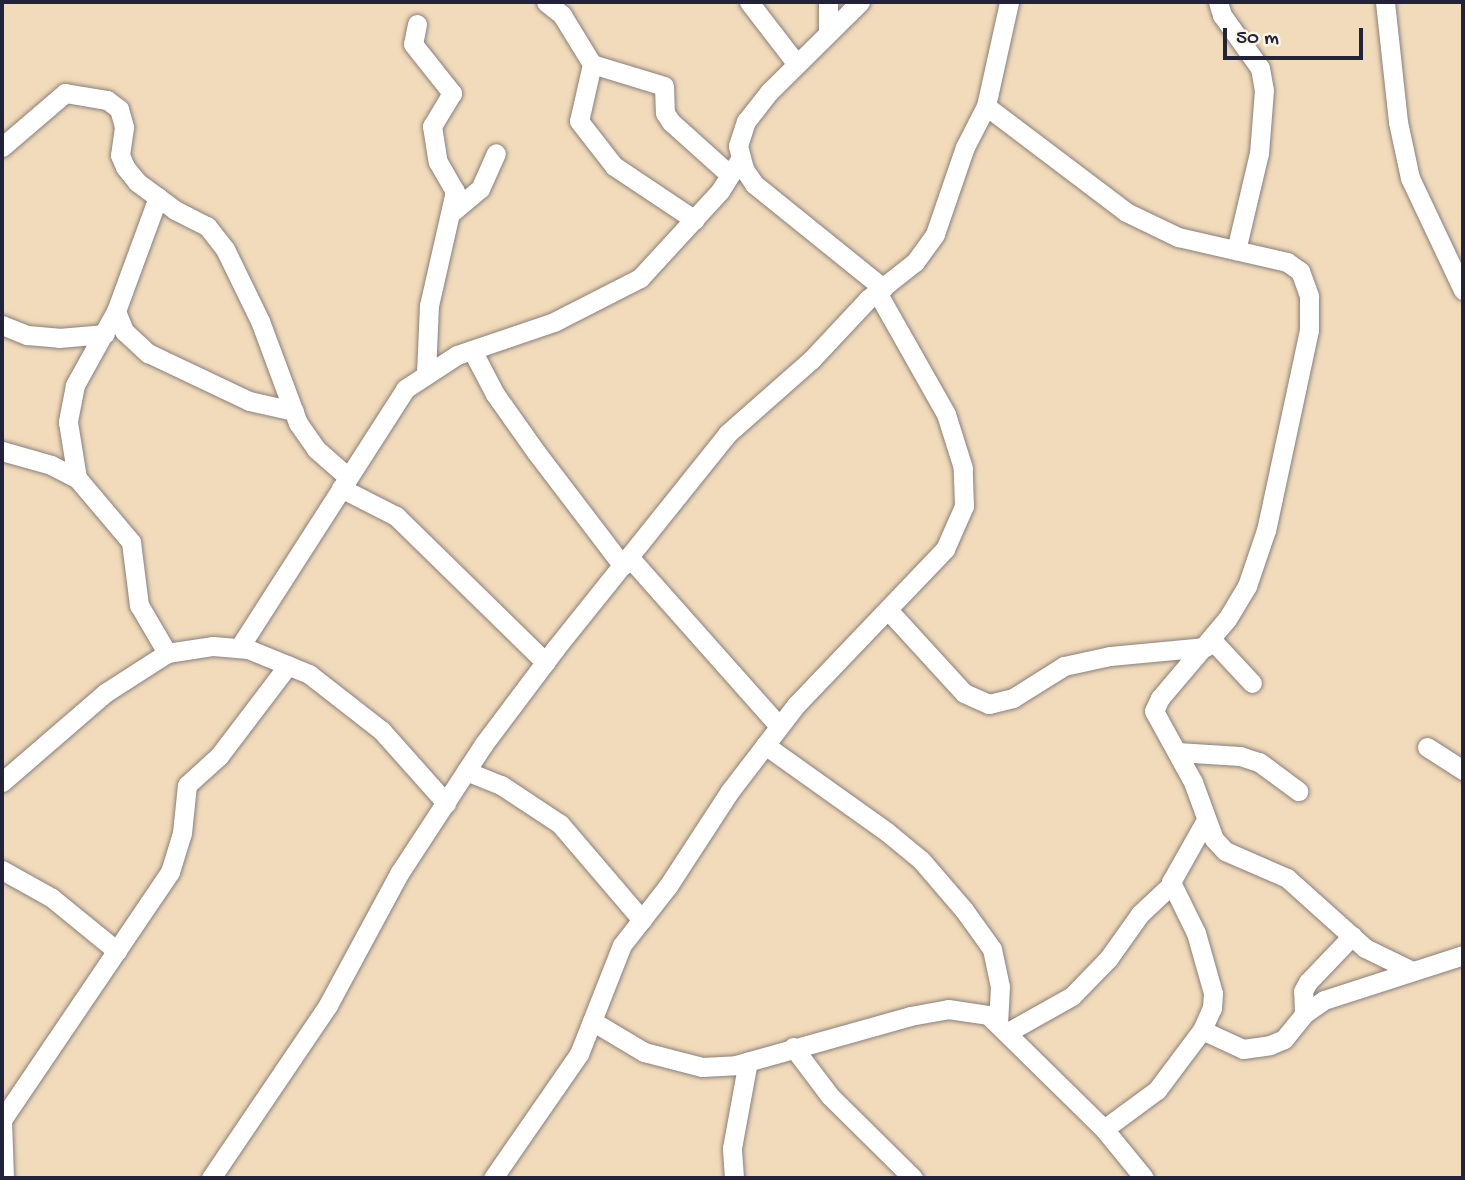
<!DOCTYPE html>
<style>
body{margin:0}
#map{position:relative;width:1465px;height:1180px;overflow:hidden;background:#f1dbba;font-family:"Gochi Hand",sans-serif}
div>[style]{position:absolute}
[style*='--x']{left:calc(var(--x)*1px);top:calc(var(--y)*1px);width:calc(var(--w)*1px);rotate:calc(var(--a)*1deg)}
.roads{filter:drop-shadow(0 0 2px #8a7e7a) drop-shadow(0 0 2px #8a7e7a)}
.street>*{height:19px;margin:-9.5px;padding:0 9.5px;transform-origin:9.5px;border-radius:9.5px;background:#fff}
span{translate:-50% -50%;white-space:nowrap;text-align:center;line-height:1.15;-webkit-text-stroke:5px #fcf5e5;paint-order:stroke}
.frame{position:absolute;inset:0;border:4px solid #22223b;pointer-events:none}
.scale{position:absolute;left:1223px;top:28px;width:140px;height:32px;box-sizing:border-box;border:4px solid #22223b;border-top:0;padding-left:9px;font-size:21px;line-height:24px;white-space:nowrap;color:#22223b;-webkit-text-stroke:5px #fcf5e5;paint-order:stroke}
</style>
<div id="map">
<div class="roads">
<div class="street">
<i style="--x:546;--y:2;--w:21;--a:39"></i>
<i style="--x:562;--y:15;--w:57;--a:58.5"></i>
<i style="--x:592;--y:64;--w:58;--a:102.8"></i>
<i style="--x:579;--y:121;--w:57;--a:52.1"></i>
<i style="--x:614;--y:166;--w:97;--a:33.7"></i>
<i style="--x:749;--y:2;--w:77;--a:52.4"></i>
<i style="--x:860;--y:2;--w:128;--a:135.3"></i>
<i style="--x:769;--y:92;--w:37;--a:128"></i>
<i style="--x:746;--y:121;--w:26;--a:108"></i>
<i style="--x:738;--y:146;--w:24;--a:75"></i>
<i style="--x:744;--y:169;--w:18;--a:56"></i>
<i style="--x:754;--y:184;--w:166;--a:38.9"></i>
<i style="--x:1218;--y:2;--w:14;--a:73"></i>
<i style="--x:1222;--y:15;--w:65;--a:54.4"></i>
<i style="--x:1260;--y:68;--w:22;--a:80"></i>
<i style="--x:1264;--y:90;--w:63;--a:94.5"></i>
<i style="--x:1259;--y:153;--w:100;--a:103.3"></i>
<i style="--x:1385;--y:2;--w:121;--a:83.8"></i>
<i style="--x:1398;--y:122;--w:57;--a:77.9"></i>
<i style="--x:1410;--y:178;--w:124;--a:64.7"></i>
<i style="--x:417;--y:24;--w:20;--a:101"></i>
<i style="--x:413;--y:44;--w:63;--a:51.5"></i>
<i style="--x:452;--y:93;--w:39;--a:121"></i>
<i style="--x:432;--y:126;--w:36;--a:81"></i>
<i style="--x:438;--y:162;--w:34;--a:60"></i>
<i style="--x:455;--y:191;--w:117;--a:102.8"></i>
<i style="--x:429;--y:305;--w:68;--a:92.5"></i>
<i style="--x:828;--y:30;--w:28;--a:-90"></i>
<i style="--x:592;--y:64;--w:75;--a:17"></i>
<i style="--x:664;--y:86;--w:27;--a:88"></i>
<i style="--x:665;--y:113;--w:11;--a:56"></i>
<i style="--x:671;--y:122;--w:79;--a:41.9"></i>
<i style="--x:986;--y:106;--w:176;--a:37.1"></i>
<i style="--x:1126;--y:212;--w:58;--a:25.7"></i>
<i style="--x:1178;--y:237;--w:112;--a:12.9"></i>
<i style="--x:1287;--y:262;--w:16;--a:35"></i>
<i style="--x:1300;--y:271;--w:27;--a:70"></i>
<i style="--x:1309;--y:296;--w:34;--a:90"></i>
<i style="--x:1309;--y:330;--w:205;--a:102.1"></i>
<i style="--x:1266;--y:530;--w:59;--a:108.7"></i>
<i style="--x:1247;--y:586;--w:39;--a:121"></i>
<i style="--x:1227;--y:619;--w:104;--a:130.3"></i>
<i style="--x:1160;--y:698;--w:14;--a:115"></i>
<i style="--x:1154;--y:711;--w:81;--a:61.2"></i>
<i style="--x:1193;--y:782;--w:61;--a:69.8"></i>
<i style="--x:1214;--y:839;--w:16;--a:47"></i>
<i style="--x:1225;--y:851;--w:68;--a:23.5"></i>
<i style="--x:1287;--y:878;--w:105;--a:41.9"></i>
<i style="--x:1365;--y:948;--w:52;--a:26.1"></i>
<i style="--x:2;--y:147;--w:83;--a:-40.6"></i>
<i style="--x:65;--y:93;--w:43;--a:9.5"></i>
<i style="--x:107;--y:100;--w:15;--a:37"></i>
<i style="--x:119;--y:109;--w:19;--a:74"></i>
<i style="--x:124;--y:127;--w:28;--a:98"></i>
<i style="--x:120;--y:155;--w:13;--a:67"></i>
<i style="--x:125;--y:167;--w:19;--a:51"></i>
<i style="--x:137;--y:182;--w:47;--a:36.4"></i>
<i style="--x:175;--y:210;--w:36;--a:27"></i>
<i style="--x:207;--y:226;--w:29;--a:52"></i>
<i style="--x:225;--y:249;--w:80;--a:64.1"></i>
<i style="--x:260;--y:321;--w:109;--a:69.6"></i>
<i style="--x:298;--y:423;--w:32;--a:55"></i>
<i style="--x:316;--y:449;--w:43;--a:41.2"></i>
<i style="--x:158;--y:197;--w:121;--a:110.2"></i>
<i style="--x:116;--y:311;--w:85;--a:119"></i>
<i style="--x:75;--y:385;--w:38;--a:101"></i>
<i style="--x:68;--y:422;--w:57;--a:80.9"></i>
<i style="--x:77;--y:478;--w:84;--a:49.8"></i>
<i style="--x:131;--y:542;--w:64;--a:82.8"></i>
<i style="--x:139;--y:605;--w:56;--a:59.7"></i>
<i style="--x:451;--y:213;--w:38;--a:-40"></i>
<i style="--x:480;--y:189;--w:39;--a:-66"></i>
<i style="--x:116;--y:311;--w:22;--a:68"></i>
<i style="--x:124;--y:331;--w:33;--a:43"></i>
<i style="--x:148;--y:353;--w:112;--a:25.4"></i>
<i style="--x:249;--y:401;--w:46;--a:12.5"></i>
<i style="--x:2;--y:325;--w:27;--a:22"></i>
<i style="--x:27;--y:335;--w:32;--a:5"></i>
<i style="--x:59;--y:338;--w:46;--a:-5"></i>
<i style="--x:472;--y:350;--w:50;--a:62.4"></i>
<i style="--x:495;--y:394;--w:71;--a:54.7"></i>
<i style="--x:536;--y:452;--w:143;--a:52.7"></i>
<i style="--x:2;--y:451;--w:51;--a:15.9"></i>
<i style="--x:51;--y:465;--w:29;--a:27"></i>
<i style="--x:341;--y:488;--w:62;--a:27"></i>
<i style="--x:396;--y:516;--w:209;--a:44.4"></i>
<i style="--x:629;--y:557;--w:226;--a:48.4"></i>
<i style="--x:889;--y:611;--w:111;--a:47.6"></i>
<i style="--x:964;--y:693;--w:27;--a:24"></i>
<i style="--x:989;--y:704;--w:25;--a:-14"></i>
<i style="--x:1013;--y:698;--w:60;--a:-32.1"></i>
<i style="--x:1064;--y:666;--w:47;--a:-12.3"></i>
<i style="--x:1110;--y:656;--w:96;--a:-5.4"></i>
<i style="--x:1211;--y:639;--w:60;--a:47"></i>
<i style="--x:239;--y:648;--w:308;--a:-57.3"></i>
<i style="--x:405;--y:389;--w:62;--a:-33.2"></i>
<i style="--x:457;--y:355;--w:102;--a:-18.8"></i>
<i style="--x:554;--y:322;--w:97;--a:-27.1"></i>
<i style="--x:640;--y:278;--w:118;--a:-47.4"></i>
<i style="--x:720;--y:191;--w:39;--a:-58"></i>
<i style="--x:765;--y:745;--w:150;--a:35.5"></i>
<i style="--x:887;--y:832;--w:44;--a:39.5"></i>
<i style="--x:921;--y:860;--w:66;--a:49.3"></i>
<i style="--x:964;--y:910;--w:48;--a:54.3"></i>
<i style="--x:992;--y:949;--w:38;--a:78"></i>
<i style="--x:1000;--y:986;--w:37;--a:93"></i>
<i style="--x:1427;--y:747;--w:43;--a:32.6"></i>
<i style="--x:1177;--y:752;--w:63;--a:3.6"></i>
<i style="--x:1240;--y:756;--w:20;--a:18"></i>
<i style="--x:1259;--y:762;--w:49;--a:36.6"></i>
<i style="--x:466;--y:771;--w:38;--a:22"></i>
<i style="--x:501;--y:785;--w:71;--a:33.5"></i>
<i style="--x:560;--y:824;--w:126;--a:49.5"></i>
<i style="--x:2;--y:782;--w:136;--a:-40.8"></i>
<i style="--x:105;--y:693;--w:74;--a:-32.8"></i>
<i style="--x:167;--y:653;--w:47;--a:-8.7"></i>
<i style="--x:213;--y:646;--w:35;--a:5"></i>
<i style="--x:248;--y:649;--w:66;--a:22.3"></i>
<i style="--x:309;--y:674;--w:91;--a:37.9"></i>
<i style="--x:381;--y:730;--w:98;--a:48.3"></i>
<i style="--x:2;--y:870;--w:57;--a:29.2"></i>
<i style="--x:52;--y:898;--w:84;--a:39.2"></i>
<i style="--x:1304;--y:1014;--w:23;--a:-92"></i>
<i style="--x:1303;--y:991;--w:10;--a:-61"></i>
<i style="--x:1308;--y:982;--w:64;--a:-46.3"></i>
<i style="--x:592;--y:1021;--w:61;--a:30.8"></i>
<i style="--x:644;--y:1052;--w:60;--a:14.5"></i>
<i style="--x:702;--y:1067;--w:34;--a:-3"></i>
<i style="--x:736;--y:1065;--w:181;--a:-15.7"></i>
<i style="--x:910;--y:1016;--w:39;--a:-10"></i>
<i style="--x:948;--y:1009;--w:40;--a:8.5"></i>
<i style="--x:988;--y:1015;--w:163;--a:44.5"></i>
<i style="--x:1104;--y:1129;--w:63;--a:50.8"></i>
<i style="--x:1202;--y:1030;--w:45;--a:24.9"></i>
<i style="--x:1243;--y:1049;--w:27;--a:-8"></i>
<i style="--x:1270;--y:1045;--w:15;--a:-23"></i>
<i style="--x:1284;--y:1039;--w:32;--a:-51"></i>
<i style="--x:1304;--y:1014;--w:24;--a:-35"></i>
<i style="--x:1324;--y:1000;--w:146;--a:-17.9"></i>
<i style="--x:1008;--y:1032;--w:73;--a:-29.4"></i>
<i style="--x:1072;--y:996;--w:52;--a:-45.8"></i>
<i style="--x:1108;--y:959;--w:55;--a:-54.6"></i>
<i style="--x:1140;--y:914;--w:44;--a:-43.2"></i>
<i style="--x:793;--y:1047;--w:61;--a:52.9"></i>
<i style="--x:830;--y:1096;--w:117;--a:44.7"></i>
<i style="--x:2;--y:1120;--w:300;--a:-55.9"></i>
<i style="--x:170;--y:872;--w:41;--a:-72.9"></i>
<i style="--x:182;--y:833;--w:48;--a:-84.1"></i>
<i style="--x:187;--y:785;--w:43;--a:-42.2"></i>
<i style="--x:219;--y:756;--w:114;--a:-52.8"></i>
<i style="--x:2;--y:1120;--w:58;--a:88"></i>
<i style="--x:1104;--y:1129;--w:66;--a:-36.3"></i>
<i style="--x:1157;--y:1090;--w:75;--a:-53.1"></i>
<i style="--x:1202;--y:1030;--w:24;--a:-66"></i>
<i style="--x:1212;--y:1008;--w:15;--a:-86"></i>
<i style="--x:1213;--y:993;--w:62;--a:-105.8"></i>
<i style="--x:1196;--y:933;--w:57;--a:-116.1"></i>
<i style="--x:1171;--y:882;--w:71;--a:-60.6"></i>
<i style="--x:211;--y:1178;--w:209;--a:-55.9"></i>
<i style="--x:328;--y:1005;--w:151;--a:-61.6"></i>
<i style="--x:400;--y:872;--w:152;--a:-56.8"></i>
<i style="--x:483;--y:745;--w:120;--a:-53.1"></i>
<i style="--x:555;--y:649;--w:275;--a:-51.3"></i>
<i style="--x:727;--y:434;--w:112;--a:-41.4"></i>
<i style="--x:811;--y:360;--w:83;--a:-46.9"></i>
<i style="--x:868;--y:299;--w:60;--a:-38.2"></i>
<i style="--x:915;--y:262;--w:34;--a:-54"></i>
<i style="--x:935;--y:234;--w:92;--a:-71"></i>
<i style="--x:965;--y:147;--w:46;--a:-62.9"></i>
<i style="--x:986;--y:106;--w:107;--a:-77.5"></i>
<i style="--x:493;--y:1178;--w:151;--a:-55.3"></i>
<i style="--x:579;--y:1054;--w:117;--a:-68.5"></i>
<i style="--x:622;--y:945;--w:75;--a:-52.1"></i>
<i style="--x:668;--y:886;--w:113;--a:-56.9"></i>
<i style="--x:730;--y:791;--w:108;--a:-52.5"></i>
<i style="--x:796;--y:705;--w:216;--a:-46.3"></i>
<i style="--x:945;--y:549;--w:47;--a:-66.2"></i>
<i style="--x:964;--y:506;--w:38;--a:-92"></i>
<i style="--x:963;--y:468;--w:57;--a:-107.5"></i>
<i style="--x:946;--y:414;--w:140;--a:-119.5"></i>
<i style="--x:734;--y:1178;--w:30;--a:-94"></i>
<i style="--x:732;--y:1148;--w:88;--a:-79.6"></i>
</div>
</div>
<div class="frame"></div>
<div class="scale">50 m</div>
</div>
